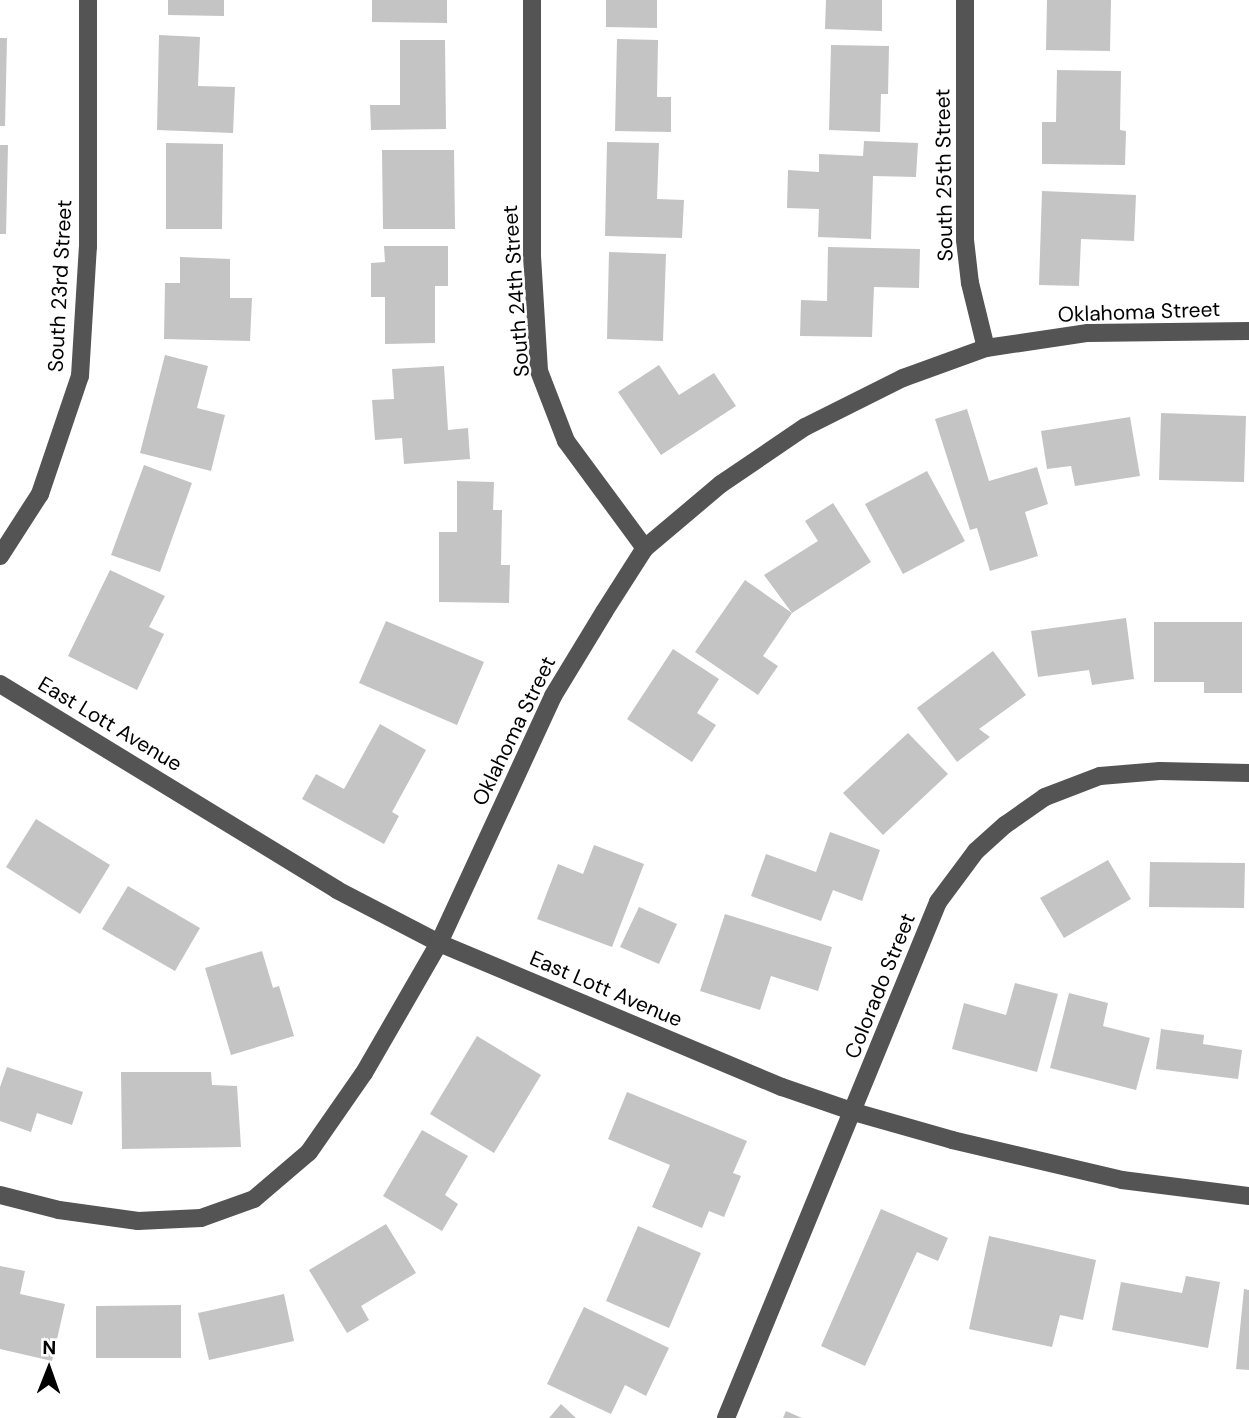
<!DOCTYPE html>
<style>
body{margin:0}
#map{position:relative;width:1249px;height:1418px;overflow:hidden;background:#fff;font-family:"DM Sans",sans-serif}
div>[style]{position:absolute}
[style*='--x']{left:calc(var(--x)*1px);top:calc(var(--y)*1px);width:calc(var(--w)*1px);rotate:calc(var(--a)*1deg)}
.building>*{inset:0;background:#c4c4c4}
.minor>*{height:18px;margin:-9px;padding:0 9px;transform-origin:9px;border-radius:9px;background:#545454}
span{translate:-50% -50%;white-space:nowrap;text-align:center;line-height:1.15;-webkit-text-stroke:5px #fff;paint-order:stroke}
.street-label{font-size:21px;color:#000}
.north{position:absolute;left:14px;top:1334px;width:70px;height:70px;-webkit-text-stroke:5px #fff;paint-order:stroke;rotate:1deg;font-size:19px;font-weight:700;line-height:28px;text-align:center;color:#000}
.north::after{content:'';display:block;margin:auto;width:24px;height:32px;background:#000;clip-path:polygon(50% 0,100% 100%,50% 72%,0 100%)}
</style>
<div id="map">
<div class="building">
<i style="clip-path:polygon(168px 0,224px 0,224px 16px,168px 15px)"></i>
<i style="clip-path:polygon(372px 0,447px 0,447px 23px,372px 22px)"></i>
<i style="clip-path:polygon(606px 0,657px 0,657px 28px,606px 27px)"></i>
<i style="clip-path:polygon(826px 0,882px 0,882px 31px,825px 29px)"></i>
<i style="clip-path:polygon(1047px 0,1111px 0,1110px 51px,1046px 50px)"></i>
<i style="clip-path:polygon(159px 35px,200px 37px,198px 86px,235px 87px,233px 133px,157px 130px)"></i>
<i style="clip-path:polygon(0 38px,7px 38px,5px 126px,0 126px)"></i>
<i style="clip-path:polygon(617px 39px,658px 40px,657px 97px,671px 97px,671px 132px,615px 131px)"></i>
<i style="clip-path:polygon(400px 40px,445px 40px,446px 129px,371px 130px,370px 105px,400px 105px)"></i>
<i style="clip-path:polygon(831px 45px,889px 46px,888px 94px,881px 94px,880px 132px,829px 130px)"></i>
<i style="clip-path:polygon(1057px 70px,1121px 71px,1120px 130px,1126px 131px,1125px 165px,1042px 164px,1042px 122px,1056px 122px)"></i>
<i style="clip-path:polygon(864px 141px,918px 143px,916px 177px,873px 176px,871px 239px,818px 237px,819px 209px,787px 208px,788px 170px,819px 172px,819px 154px,863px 156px)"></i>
<i style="clip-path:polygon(607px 142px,659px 143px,657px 199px,684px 200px,682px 238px,605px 236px)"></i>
<i style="clip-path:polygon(166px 143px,223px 144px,222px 229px,166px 229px)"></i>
<i style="clip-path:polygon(0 145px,8px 145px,6px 234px,0 234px)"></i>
<i style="clip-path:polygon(382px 150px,454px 150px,455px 229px,383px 229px)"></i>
<i style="clip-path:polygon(1042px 191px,1136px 195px,1134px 241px,1081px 239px,1079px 286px,1039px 285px)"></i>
<i style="clip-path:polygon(384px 246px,448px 246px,448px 286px,435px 286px,435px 343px,385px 344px,385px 297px,371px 297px,371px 263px,385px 262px)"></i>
<i style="clip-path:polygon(828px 247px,920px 249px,919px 288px,874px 287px,872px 337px,800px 336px,801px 300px,827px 301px)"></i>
<i style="clip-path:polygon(609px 252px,666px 254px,663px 341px,607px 339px)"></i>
<i style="clip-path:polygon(180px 257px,230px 259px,230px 298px,252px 298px,250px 341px,164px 339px,165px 283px,180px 283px)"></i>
<i style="clip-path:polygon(165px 355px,208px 366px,197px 408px,225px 415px,211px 471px,140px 453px)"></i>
<i style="clip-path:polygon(659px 365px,679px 395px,714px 373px,736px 406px,661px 455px,618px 392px)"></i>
<i style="clip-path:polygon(444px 366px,448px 430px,468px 428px,470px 459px,404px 464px,402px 438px,375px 440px,372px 400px,394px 399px,392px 369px)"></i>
<i style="clip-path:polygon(967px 409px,989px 481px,1037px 467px,1048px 504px,1025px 512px,1038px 556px,990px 571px,977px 528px,970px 530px,935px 419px)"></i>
<i style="clip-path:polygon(1161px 413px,1246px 416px,1244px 482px,1159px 480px)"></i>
<i style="clip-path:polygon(1130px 417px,1140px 476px,1075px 486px,1071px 466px,1047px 469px,1041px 431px)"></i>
<i style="clip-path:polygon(144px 465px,192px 483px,160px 572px,111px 555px)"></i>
<i style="clip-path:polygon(927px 471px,965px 541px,903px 574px,865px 504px)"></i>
<i style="clip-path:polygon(457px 481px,494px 482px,493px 510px,502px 510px,501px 565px,510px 565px,509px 603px,439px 602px,439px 532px,457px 532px)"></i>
<i style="clip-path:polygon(833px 503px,871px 562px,792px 613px,764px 575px,818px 541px,805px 521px)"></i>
<i style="clip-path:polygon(110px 570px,165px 596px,149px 627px,164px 634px,137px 690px,68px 656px)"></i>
<i style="clip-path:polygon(745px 580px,792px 613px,763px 656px,778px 666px,758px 695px,695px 652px)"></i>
<i style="clip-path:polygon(1126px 618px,1134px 679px,1092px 685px,1089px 670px,1038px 677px,1031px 631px)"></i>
<i style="clip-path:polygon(386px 621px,484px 662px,457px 725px,359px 683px)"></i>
<i style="clip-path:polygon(1154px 622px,1242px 622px,1242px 693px,1204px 693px,1204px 682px,1154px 682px)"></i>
<i style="clip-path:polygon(673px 649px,719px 679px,697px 713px,716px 725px,692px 762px,627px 719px)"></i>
<i style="clip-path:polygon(993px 651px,1026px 695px,979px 729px,990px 737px,957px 762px,917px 708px)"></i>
<i style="clip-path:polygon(380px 724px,426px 750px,392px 812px,399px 816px,384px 844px,302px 799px,316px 774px,344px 789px)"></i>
<i style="clip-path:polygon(908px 733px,948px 774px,883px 835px,843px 793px)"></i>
<i style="clip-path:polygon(36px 819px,110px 865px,80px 914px,6px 867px)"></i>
<i style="clip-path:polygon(830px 832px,880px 850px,862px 901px,833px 890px,821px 921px,751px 896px,766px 854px,816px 872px)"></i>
<i style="clip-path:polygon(594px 845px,644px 864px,612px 947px,537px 919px,558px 864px,583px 874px)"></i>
<i style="clip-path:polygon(1108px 860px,1131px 899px,1064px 938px,1040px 898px)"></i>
<i style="clip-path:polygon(1150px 862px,1245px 863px,1244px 908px,1149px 907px)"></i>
<i style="clip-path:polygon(128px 886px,200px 928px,175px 971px,102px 929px)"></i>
<i style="clip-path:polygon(639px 907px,677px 924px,659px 964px,620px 947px)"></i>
<i style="clip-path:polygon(725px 914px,832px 947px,818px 991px,771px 976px,760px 1010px,700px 991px)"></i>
<i style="clip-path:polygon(262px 951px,273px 988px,279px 986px,294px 1036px,231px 1055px,205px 968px)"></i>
<i style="clip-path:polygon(1015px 983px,1058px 994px,1037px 1072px,952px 1049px,964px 1003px,1006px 1015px)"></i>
<i style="clip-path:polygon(1069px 993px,1108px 1003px,1103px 1026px,1150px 1038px,1136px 1090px,1050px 1068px)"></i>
<i style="clip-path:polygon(1161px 1029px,1204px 1035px,1203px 1044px,1242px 1050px,1238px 1079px,1156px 1069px)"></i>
<i style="clip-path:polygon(477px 1036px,541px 1075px,494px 1153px,430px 1114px)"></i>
<i style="clip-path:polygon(7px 1067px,83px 1092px,72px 1125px,37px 1113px,31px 1132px,0 1121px,0 1087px)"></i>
<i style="clip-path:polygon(121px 1072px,211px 1072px,212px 1085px,237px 1086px,241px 1147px,122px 1149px)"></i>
<i style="clip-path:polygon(627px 1092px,747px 1141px,733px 1173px,741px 1176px,724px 1217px,709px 1211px,702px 1228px,652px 1207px,670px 1165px,608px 1139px)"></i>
<i style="clip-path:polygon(422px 1130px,468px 1156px,445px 1195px,458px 1204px,442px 1231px,383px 1196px)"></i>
<i style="clip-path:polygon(881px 1209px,948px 1238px,938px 1261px,917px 1252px,865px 1366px,821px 1346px)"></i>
<i style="clip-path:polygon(386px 1224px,416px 1273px,361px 1306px,369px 1320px,347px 1333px,309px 1270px)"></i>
<i style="clip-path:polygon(638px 1226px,701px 1253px,669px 1328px,606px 1301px)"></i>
<i style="clip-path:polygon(989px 1236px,1096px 1260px,1083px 1320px,1060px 1315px,1052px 1347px,969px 1329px)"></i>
<i style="clip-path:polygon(0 1266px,25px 1271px,20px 1294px,65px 1304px,52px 1361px,0 1349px)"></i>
<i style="clip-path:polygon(1186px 1276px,1220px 1282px,1208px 1348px,1112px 1330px,1121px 1282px,1182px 1293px)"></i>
<i style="clip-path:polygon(1244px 1289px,1249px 1290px,1249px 1370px,1236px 1369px)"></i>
<i style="clip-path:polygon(284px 1294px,294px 1341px,209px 1360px,198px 1313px)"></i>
<i style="clip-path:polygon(181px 1305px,181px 1358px,96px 1358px,96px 1306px)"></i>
<i style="clip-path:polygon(584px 1307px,669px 1348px,646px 1396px,625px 1385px,611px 1414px,547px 1384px)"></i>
<i style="clip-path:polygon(561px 1404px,576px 1418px,549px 1418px)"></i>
<i style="clip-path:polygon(786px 1411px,802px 1418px,783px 1418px)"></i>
</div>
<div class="minor">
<i style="--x:532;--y:0;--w:256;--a:90"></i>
<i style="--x:532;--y:256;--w:115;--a:86.5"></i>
<i style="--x:539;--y:371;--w:75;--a:68.9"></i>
<i style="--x:566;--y:441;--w:133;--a:53.6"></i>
<i style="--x:965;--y:0;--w:240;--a:90"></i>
<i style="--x:965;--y:240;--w:43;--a:83.4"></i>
<i style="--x:970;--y:283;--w:67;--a:76.2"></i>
<i style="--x:0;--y:556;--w:74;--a:-57.2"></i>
<i style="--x:40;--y:494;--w:125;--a:-71.3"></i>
<i style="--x:80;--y:376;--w:129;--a:-86.5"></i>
<i style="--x:88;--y:247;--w:247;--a:-90"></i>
<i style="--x:0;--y:684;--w:395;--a:31.4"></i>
<i style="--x:337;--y:890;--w:115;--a:27.5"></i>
<i style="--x:439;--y:943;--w:372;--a:22.8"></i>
<i style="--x:782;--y:1087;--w:76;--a:19.1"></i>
<i style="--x:854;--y:1112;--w:102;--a:15.9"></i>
<i style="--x:952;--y:1140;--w:175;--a:13.2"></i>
<i style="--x:1122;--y:1180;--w:128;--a:7.2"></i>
<i style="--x:0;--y:1195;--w:61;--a:14.3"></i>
<i style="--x:59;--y:1210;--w:80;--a:7.9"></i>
<i style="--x:138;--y:1221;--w:63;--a:-2.7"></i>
<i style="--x:201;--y:1218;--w:56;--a:-19.7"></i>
<i style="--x:254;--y:1199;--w:72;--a:-40.5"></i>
<i style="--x:309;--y:1152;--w:96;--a:-55.2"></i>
<i style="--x:364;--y:1073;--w:150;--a:-60"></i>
<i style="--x:439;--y:943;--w:272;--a:-65.2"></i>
<i style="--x:553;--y:696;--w:98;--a:-58.7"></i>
<i style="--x:604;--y:612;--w:76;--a:-57.4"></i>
<i style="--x:645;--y:548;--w:99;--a:-40.1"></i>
<i style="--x:721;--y:484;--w:102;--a:-34.2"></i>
<i style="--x:805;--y:427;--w:110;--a:-26.6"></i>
<i style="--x:903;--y:378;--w:88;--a:-19.9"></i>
<i style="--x:986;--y:348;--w:103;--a:-8.4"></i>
<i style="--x:1088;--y:333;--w:161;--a:-0.7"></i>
<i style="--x:726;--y:1418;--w:558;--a:-67.66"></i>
<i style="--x:938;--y:902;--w:64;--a:-53.3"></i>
<i style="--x:976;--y:851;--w:39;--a:-42"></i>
<i style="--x:1005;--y:825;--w:49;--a:-35"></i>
<i style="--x:1045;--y:797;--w:59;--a:-20.9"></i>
<i style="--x:1100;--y:776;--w:60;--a:-4.8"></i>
<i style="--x:1160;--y:771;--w:89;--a:1.3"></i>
</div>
<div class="street-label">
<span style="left:944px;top:175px;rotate:-91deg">South 25th Street</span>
<span style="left:60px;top:286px;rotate:-87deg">South 23rd Street</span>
<span style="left:516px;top:291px;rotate:-94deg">South 24th Street</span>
<span style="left:1139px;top:312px;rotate:-2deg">Oklahoma Street</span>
<span style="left:110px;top:724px;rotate:31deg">East Lott Avenue</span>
<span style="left:514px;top:731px;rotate:-64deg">Oklahoma Street</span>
<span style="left:880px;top:986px;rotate:-68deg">Colorado Street</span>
<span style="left:606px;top:989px;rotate:23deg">East Lott Avenue</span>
</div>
<div class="north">N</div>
</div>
